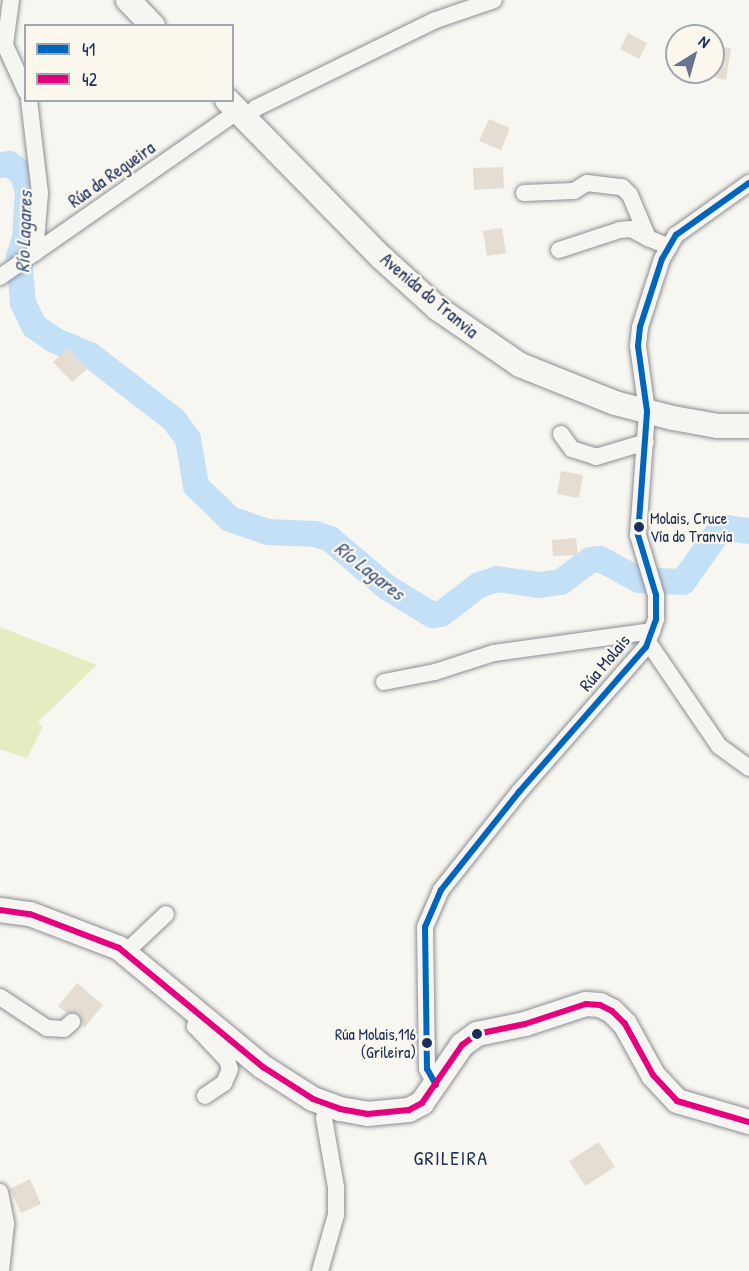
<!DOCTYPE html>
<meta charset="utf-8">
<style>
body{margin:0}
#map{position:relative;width:749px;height:1271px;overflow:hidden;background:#f8f6f0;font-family:"Patrick Hand",sans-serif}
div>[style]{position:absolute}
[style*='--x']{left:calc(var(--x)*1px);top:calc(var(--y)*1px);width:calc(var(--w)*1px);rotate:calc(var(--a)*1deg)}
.green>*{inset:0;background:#e3edc1}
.river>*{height:26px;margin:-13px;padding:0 13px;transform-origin:13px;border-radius:13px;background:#c4e0f6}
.building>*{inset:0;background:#e5ddd2}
.roads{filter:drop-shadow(0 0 2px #8b8e94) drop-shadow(0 0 2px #8b8e94)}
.street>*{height:16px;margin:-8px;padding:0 8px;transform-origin:8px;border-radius:8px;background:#f6f5f1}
.secondary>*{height:24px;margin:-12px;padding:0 12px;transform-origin:12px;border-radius:12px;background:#f6f5f1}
.bus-1>*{height:6px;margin:-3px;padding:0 3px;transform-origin:3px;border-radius:3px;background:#0065bd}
.bus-2>*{height:6px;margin:-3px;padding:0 3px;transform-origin:3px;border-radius:3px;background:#e5007d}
.dots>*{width:16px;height:16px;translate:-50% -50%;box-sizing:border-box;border:3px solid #fbf7ec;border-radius:50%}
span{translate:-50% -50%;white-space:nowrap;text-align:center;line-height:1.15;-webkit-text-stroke:4.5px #fbf7ec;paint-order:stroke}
.bus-label{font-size:16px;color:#1b2f5e}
.left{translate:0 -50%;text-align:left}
.right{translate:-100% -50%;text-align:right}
.street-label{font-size:18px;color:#1b2f5e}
.water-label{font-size:20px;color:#405984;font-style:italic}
.neighbourhood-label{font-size:20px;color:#1b2f5e;letter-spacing:1.5px}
.legend{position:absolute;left:24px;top:24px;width:210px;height:78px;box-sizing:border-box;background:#fbf7ec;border:2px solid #a1a7b3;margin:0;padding:8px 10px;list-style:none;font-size:18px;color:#1b2f5e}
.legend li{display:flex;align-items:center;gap:12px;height:30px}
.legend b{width:30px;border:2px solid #a1a7b3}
.north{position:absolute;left:665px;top:24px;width:60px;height:60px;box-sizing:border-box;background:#fbf7ec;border:2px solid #a1a7b3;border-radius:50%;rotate:37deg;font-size:16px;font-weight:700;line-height:24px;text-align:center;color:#1b2f5e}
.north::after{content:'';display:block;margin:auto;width:21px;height:27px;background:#687591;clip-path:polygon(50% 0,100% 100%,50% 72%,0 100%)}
</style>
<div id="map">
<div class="green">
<i style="clip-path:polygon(0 627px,97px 665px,38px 722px,43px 727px,27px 758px,0 749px)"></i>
</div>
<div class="river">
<i style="--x:0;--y:165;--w:9;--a:-6"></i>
<i style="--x:9;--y:164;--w:16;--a:35"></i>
<i style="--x:22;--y:173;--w:18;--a:71"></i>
<i style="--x:28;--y:190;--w:48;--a:93.6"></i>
<i style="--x:25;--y:238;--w:19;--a:108"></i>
<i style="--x:19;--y:256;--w:47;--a:85.1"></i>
<i style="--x:23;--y:303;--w:25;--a:64"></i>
<i style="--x:34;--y:326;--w:24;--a:35"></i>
<i style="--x:54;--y:340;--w:39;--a:23"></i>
<i style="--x:90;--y:355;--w:106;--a:37.7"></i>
<i style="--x:174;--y:420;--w:24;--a:54"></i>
<i style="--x:188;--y:439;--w:48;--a:80.3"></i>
<i style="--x:196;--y:486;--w:47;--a:44.1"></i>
<i style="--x:230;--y:519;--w:39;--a:19"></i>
<i style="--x:267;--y:532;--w:48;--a:2.4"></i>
<i style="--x:315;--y:534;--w:16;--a:18"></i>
<i style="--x:330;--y:539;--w:76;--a:40.2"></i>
<i style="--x:388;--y:588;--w:52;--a:31.5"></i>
<i style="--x:432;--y:615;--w:9;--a:-6"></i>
<i style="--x:441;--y:614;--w:48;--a:-37.3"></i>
<i style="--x:479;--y:585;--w:19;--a:-18"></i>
<i style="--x:497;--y:579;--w:42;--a:8.1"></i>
<i style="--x:539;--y:585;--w:22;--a:-8"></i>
<i style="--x:561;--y:582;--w:36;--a:-37"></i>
<i style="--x:590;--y:560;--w:10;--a:-6"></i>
<i style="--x:600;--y:559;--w:44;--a:28.3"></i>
<i style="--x:639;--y:580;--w:44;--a:2.6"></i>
<i style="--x:683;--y:582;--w:59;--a:-54.7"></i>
<i style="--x:717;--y:534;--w:12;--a:-31"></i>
<i style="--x:727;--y:528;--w:22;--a:8"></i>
</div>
<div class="building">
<i style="clip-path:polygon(628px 33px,647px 43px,639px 59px,620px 49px)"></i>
<i style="clip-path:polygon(713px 45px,731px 48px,726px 80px,713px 77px)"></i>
<i style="clip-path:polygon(489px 119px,510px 128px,501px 150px,479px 141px)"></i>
<i style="clip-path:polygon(503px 167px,504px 188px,474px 190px,473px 168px)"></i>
<i style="clip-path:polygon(502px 228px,506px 253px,487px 256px,483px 231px)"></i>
<i style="clip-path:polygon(68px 348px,87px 369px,72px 382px,53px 362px)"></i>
<i style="clip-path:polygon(561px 471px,583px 475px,579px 498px,557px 494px)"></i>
<i style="clip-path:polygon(576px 538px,578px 555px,553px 556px,552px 540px)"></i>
<i style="clip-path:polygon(77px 983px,103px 1005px,84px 1028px,79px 1015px,67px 1013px,58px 1006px)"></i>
<i style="clip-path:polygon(599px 1142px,615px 1167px,585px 1186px,569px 1161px)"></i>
<i style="clip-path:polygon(30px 1179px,41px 1204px,21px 1213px,10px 1189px)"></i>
</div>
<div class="roads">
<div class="street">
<i style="--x:11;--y:0;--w:45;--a:97.6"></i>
<i style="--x:5;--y:45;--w:51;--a:65.5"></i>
<i style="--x:29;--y:100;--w:94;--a:83.3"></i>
<i style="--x:40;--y:193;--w:60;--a:94.8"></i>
<i style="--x:245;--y:118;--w:15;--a:-42"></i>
<i style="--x:256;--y:108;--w:200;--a:-26.1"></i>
<i style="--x:436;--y:20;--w:61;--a:-19"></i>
<i style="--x:524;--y:193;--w:50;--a:-2.3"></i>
<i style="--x:574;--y:191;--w:15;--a:-32"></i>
<i style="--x:587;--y:183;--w:35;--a:7"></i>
<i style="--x:622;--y:187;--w:11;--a:45"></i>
<i style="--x:630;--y:195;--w:47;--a:67.3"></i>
<i style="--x:648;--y:238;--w:23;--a:23"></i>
<i style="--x:559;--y:250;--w:64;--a:-18.2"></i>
<i style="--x:620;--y:230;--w:11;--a:-5"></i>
<i style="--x:631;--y:229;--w:19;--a:28"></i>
<i style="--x:0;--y:277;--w:290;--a:-34.9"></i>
<i style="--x:561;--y:434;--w:19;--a:54"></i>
<i style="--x:572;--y:449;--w:25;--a:18"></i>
<i style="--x:596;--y:457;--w:52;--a:-16.7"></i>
<i style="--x:648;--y:642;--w:126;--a:55.7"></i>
<i style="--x:719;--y:746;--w:37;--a:36"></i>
<i style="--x:384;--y:682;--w:52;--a:-11.1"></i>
<i style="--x:435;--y:672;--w:62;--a:-17.9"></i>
<i style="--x:494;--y:653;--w:160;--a:-7.9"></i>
<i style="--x:126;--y:952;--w:55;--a:-43.5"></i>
<i style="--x:0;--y:997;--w:56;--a:33.4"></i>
<i style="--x:47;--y:1028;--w:17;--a:3"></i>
<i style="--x:64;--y:1029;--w:11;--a:-41"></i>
<i style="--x:201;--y:1016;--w:12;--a:121"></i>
<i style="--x:195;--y:1026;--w:47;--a:46.7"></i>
<i style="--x:227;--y:1060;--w:9;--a:72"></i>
<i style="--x:230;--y:1069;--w:15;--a:113"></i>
<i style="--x:224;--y:1083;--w:23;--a:146"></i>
<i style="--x:436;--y:1085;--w:18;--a:-119"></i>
<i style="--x:427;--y:1069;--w:142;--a:-90.8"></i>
<i style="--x:425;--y:927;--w:40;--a:-66.6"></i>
<i style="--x:441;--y:890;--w:125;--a:-51.5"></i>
<i style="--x:519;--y:792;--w:193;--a:-48.8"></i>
<i style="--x:646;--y:647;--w:30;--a:-70"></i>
<i style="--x:656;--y:619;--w:24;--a:-90"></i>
<i style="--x:656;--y:595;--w:63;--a:-106.7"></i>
<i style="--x:638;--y:535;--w:124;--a:-85.8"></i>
<i style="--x:647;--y:411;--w:66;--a:-97.9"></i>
<i style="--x:638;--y:346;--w:19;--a:-84"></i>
<i style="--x:640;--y:327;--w:71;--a:-72.1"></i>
<i style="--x:662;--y:259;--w:28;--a:-60"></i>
<i style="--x:676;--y:235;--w:90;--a:-35.5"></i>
<i style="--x:0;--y:1192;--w:33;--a:79"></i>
<i style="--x:6;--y:1224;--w:47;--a:96.1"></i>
<i style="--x:320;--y:1271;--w:58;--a:-74.1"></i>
<i style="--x:336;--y:1215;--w:28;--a:-90"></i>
<i style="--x:336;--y:1187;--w:70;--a:-99.9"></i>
<i style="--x:324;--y:1118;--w:13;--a:-77"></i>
</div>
<div class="secondary">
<i style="--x:128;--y:0;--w:36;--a:46"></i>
<i style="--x:227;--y:100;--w:220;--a:45.6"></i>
<i style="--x:381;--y:257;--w:76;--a:42.3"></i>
<i style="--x:437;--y:308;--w:101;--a:34.5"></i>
<i style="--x:520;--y:365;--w:102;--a:21.8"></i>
<i style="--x:615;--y:403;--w:60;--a:14.5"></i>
<i style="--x:673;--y:418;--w:46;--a:10.1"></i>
<i style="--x:718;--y:426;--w:31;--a:0"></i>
<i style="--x:0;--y:910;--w:30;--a:8"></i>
<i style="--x:30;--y:914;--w:95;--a:20.9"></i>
<i style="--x:119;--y:948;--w:187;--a:39.6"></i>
<i style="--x:263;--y:1067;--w:59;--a:32.6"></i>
<i style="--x:313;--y:1099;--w:29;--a:20"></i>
<i style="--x:340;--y:1109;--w:27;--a:10"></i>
<i style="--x:367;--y:1114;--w:42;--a:-5.4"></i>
<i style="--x:409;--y:1110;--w:15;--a:-28"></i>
<i style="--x:422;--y:1103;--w:70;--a:-55.4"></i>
<i style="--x:462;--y:1045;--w:19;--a:-36"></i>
<i style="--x:477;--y:1034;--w:49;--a:-11.8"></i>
<i style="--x:525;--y:1024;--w:64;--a:-18.2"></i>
<i style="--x:586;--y:1004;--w:14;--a:4"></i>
<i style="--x:600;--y:1005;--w:13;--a:27"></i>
<i style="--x:612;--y:1011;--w:18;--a:45"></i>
<i style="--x:625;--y:1024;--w:58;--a:61.2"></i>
<i style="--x:653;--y:1075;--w:35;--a:47"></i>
<i style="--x:677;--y:1101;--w:75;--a:16.3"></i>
</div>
</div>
<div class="bus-1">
<i style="--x:436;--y:1085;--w:18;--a:-119"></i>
<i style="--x:427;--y:1069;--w:142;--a:-90.8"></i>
<i style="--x:425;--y:927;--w:40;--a:-66.6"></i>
<i style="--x:441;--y:890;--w:125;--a:-51.5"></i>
<i style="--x:519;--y:792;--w:193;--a:-48.8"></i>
<i style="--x:646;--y:647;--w:30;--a:-70"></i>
<i style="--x:656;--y:619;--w:24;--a:-90"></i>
<i style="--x:656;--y:595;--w:63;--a:-106.7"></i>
<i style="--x:638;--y:535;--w:124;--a:-85.8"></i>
<i style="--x:647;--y:411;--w:66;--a:-97.9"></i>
<i style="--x:638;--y:346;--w:19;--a:-84"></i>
<i style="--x:640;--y:327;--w:71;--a:-72.1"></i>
<i style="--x:662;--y:259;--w:28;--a:-60"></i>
<i style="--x:676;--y:235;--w:90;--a:-35.5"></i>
</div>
<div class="bus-2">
<i style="--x:0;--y:910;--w:30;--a:8"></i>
<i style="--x:30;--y:914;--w:95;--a:20.9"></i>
<i style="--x:119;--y:948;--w:187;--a:39.6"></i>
<i style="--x:263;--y:1067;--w:59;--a:32.6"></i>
<i style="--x:313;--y:1099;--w:29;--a:20"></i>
<i style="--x:340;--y:1109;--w:27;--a:10"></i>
<i style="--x:367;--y:1114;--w:42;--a:-5.4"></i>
<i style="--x:409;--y:1110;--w:15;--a:-28"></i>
<i style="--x:422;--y:1103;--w:70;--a:-55.4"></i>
<i style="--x:462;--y:1045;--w:19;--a:-36"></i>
<i style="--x:477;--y:1034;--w:49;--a:-11.8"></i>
<i style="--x:525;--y:1024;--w:64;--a:-18.2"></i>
<i style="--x:586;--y:1004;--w:14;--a:4"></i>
<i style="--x:600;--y:1005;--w:13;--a:27"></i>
<i style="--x:612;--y:1011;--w:18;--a:45"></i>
<i style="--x:625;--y:1024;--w:58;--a:61.2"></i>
<i style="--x:653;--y:1075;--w:35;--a:47"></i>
<i style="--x:677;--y:1101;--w:75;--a:16.3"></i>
</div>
<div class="dots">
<i style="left:639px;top:527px;background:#1b2f5e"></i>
<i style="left:477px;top:1034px;background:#1b2f5e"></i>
<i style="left:427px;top:1043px;background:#1b2f5e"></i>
</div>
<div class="bus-label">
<span class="left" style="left:650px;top:527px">Molais, Cruce<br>Vía do Tranvía</span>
<span class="right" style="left:416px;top:1043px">Rúa Molais,116<br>(Grileira)</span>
</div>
<div class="street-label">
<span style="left:112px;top:175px;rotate:-35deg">Rúa da Regueira</span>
<span style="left:429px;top:296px;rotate:40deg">Avenida do Tranvia</span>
<span style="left:605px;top:663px;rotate:-50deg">Rúa Molais</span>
</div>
<div class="water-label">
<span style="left:23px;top:232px;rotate:-88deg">Río Lagares</span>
<span style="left:370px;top:570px;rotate:38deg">Río Lagares</span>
</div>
<div class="neighbourhood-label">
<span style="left:451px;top:1157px">GRILEIRA</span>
</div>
<ul class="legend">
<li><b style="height:8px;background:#0065bd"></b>41</li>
<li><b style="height:8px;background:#e5007d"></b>42</li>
</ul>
<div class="north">N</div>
</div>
